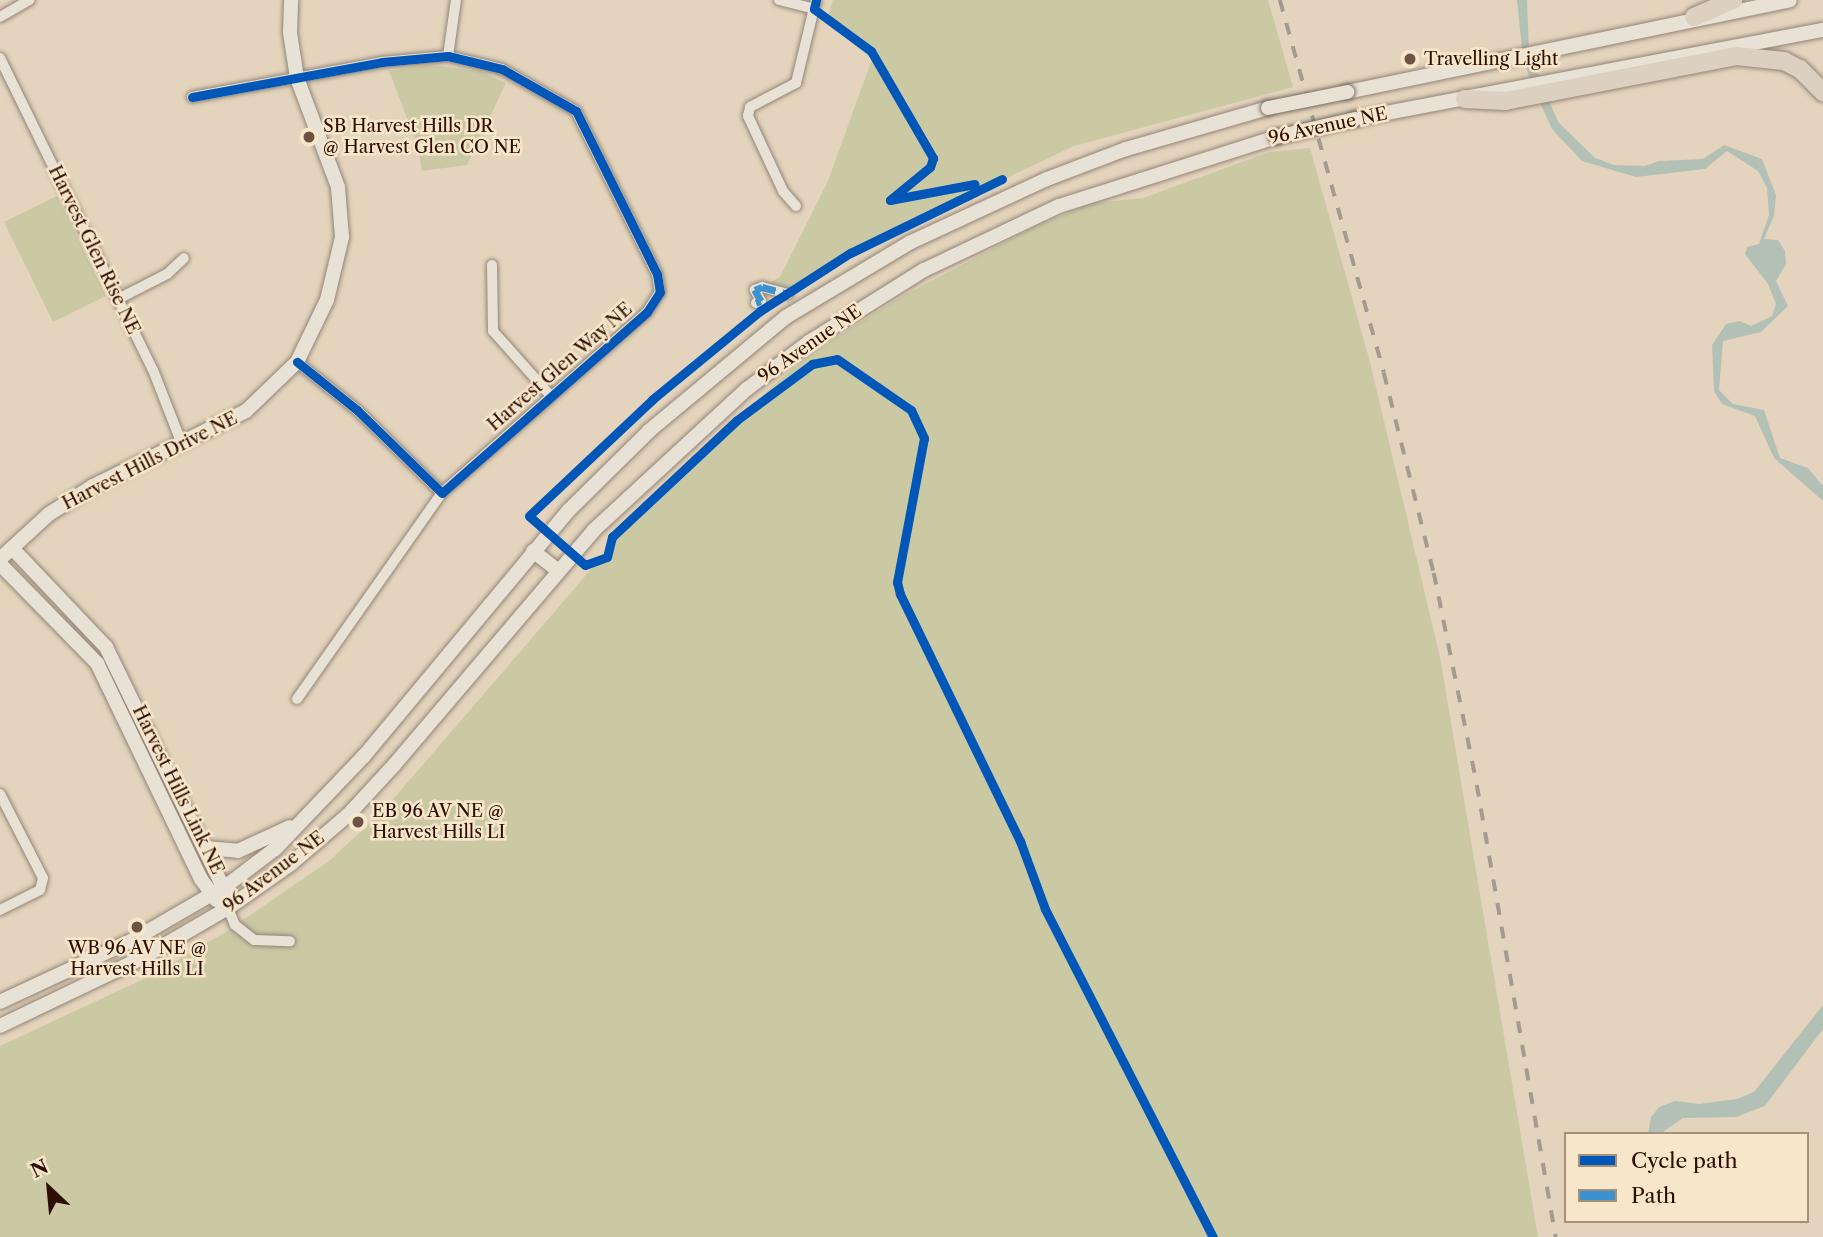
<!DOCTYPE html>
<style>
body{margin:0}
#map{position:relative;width:1823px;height:1237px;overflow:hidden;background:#e4d4bd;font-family:"Libre Caslon Text",serif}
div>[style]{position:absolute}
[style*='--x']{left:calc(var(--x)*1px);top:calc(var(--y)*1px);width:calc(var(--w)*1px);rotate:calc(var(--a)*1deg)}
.green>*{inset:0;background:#cac9a4}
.water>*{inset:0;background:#b3c0b5}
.roads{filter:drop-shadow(0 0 2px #938577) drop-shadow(0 0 2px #938577)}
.street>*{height:10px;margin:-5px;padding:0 5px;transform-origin:5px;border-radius:5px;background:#e8e1d5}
.secondary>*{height:14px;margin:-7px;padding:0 7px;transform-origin:7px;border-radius:7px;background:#e8e1d5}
.highway>*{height:18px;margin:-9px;padding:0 9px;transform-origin:9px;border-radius:9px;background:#dcd1c0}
.rail>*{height:3.5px;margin-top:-1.75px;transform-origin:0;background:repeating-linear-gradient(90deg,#a39a91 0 12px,transparent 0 24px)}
.bridges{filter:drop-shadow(0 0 2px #786b5e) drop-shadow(0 0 2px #786b5e)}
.secondary-bridge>*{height:14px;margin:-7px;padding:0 7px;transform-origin:7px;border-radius:7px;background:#e8e1d5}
.quiet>*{height:7px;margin-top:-3.5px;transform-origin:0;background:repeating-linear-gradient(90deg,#3c92d1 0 14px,transparent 0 21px)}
.cycleway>*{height:9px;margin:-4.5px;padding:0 4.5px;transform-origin:4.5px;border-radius:4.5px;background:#0057b8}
.dots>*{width:19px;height:19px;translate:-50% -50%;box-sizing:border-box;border:4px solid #f8e6ca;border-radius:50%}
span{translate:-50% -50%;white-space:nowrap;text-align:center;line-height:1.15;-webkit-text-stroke:5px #f8e6ca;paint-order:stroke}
.poi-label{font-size:18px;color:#2e0e03}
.left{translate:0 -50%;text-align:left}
.street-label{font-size:18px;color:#2e0e03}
.legend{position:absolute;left:1564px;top:1132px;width:245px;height:91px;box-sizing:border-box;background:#f8e6ca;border:2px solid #a7907a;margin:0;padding:9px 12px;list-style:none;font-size:21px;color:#2e0e03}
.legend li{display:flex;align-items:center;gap:14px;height:35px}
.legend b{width:35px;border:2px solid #a7907a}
.north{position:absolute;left:14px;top:1153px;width:70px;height:70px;-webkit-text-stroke:5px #f8e6ca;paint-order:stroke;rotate:334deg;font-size:19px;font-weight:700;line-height:28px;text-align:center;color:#2e0e03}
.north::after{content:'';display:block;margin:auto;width:24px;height:32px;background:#2e0e03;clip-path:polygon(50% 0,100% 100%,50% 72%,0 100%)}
</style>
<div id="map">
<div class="green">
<i style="clip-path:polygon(833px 0,1268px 0,1293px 87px,1074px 146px,849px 253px,788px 293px,762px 287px,780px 277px,828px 181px,872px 59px,826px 22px)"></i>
<i style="clip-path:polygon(430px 65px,480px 71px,506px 83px,467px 165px,422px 171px,418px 147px,389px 71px)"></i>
<i style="clip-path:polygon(1310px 148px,1370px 362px,1440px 657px,1538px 1237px,0 1237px,0 1046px,148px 977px,224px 933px,329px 861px,383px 811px,618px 538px,720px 433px,807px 356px,899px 298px,1032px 228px,1092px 203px,1143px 198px,1269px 152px)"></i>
<i style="clip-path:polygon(57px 196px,106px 296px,53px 322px,4px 222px)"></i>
</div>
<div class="water">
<i style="clip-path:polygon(1517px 0,1527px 0,1529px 51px,1558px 122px,1595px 158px,1614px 165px,1645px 166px,1659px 161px,1703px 159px,1724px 145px,1762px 159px,1776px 195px,1774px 216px,1764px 239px,1778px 240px,1785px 251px,1786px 264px,1776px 281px,1788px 306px,1761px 332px,1723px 341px,1719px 390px,1733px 404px,1764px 410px,1780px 458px,1808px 468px,1823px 486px,1823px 501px,1774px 458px,1755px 416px,1722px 404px,1714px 391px,1712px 345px,1726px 324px,1740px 321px,1751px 326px,1772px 316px,1776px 304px,1768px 284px,1745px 254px,1747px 247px,1759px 244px,1769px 215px,1767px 188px,1758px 171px,1727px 151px,1705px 169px,1636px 177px,1582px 161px,1552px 129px,1531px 83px,1523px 58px)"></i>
<i style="clip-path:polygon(1823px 1005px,1823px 1029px,1765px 1106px,1736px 1117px,1683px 1118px,1660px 1134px,1648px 1134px,1651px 1117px,1659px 1107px,1675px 1101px,1699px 1104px,1737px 1099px,1754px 1092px)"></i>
</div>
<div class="roads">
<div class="street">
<i style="--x:779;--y:0;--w:36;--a:14"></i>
<i style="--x:0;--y:17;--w:34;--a:-30"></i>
<i style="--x:448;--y:56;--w:57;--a:-81.9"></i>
<i style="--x:0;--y:58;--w:347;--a:63.9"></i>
<i style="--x:153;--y:370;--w:79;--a:68.6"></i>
<i style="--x:192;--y:97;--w:193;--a:-10.4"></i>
<i style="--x:382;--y:62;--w:66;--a:-5.2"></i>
<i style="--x:448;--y:56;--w:56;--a:13.5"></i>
<i style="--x:502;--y:69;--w:85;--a:29.6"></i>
<i style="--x:576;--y:111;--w:182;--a:63.6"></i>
<i style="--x:657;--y:274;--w:18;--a:81"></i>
<i style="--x:660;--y:292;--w:24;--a:123"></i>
<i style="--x:647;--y:312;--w:273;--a:138.6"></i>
<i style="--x:442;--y:493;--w:119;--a:-135.7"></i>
<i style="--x:357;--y:410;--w:77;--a:-141.3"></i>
<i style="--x:796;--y:206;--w:20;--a:-131"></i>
<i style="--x:783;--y:191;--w:83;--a:-115"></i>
<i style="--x:748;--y:116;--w:9;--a:-77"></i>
<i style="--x:750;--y:107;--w:52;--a:-27.6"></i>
<i style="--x:796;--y:83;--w:85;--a:-76.5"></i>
<i style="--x:492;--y:265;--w:66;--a:89.1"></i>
<i style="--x:493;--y:331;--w:86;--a:48.3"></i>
<i style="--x:118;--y:299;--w:55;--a:-27"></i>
<i style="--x:167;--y:274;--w:23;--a:-43"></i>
<i style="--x:756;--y:303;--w:5;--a:-22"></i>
<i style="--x:761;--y:301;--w:13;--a:-119"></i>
<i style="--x:755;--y:290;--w:8;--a:-23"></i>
<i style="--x:762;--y:287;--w:27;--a:15"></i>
<i style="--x:297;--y:699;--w:252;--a:-54.9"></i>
<i style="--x:0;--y:794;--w:94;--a:62.9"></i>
<i style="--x:43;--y:878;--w:12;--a:104"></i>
<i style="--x:40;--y:890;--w:45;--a:153.4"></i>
<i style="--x:228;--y:908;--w:18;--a:68"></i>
<i style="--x:235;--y:925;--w:24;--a:38"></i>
<i style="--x:254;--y:940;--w:36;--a:2"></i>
</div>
<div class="secondary">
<i style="--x:1347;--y:92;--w:452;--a:-11.7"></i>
<i style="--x:1355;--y:119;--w:476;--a:-10.8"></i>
<i style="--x:12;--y:548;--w:137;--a:46.5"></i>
<i style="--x:106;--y:647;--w:274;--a:64"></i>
<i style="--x:533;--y:551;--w:31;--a:38"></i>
<i style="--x:0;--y:559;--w:67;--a:-42.6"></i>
<i style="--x:49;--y:514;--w:52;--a:-32.5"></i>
<i style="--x:93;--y:486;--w:170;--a:-26.1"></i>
<i style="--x:246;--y:411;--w:71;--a:-43.9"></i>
<i style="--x:297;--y:362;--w:69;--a:-64.2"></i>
<i style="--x:327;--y:300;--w:65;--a:-76.6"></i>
<i style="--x:342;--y:237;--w:50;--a:-94.6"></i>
<i style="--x:338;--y:187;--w:116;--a:-110.6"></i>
<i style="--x:297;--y:78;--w:46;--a:-98.8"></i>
<i style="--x:290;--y:33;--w:33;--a:-88"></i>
<i style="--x:0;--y:564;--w:139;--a:45.6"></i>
<i style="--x:97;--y:663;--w:240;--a:64.3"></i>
<i style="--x:201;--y:879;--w:26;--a:54"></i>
<i style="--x:206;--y:848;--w:32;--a:5"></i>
<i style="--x:238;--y:851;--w:57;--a:-24.8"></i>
<i style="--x:0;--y:1002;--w:145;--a:-25"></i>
<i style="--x:131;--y:941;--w:110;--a:-30.1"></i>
<i style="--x:226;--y:886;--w:61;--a:-37.1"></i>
<i style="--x:275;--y:849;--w:129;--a:-46.3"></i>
<i style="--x:364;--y:756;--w:320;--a:-50.2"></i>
<i style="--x:569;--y:510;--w:112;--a:-44.6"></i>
<i style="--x:649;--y:431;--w:178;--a:-39.8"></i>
<i style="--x:786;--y:317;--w:144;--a:-31"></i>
<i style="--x:909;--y:243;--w:152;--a:-24.9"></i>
<i style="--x:1047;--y:179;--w:85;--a:-20.8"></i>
<i style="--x:1126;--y:149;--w:148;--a:-16.1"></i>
<i style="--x:0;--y:1026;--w:157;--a:-25.6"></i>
<i style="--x:142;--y:958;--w:99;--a:-30.2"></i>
<i style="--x:228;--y:908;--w:78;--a:-35.1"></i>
<i style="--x:292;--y:863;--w:75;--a:-40.7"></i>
<i style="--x:349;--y:814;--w:68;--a:-47.4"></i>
<i style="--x:395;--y:764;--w:307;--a:-49.6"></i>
<i style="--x:594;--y:530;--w:208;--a:-42.7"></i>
<i style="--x:747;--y:389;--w:78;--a:-37.2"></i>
<i style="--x:809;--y:342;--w:136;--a:-32.1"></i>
<i style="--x:924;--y:270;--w:149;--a:-25.4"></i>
<i style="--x:1059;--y:206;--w:228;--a:-17.6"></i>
</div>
<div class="highway">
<i style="--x:1694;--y:17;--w:43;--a:-23.6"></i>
<i style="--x:1465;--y:99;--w:40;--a:2.9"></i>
<i style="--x:1505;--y:101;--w:235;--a:-11"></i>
<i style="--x:1736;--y:56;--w:48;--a:5.9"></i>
<i style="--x:1784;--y:61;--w:18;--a:27"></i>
<i style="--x:1800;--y:69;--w:33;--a:45"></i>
</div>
</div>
<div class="rail">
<i style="--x:1280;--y:0;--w:387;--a:74.4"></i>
<i style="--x:1384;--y:373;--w:206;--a:76"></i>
<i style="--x:1434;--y:573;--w:216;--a:78.5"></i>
<i style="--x:1477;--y:785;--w:459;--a:80.1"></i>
</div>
<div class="bridges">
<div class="secondary-bridge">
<i style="--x:1268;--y:108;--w:81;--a:-11.4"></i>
<i style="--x:1276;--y:137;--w:81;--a:-12.8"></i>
</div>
</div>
<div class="quiet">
<i style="--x:756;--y:303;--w:5;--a:-22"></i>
<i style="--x:761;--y:301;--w:13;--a:-119"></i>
<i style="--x:755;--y:290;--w:8;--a:-23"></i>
<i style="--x:762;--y:287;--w:27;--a:15"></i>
</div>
<div class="cycleway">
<i style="--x:816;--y:0;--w:9;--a:103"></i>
<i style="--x:814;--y:9;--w:71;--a:36.4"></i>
<i style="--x:871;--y:51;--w:124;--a:59.9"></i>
<i style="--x:933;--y:158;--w:9;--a:108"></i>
<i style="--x:930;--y:167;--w:52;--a:140.5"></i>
<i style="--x:890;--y:200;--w:86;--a:-10.7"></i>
<i style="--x:192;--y:97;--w:193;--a:-10.4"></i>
<i style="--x:382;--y:62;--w:66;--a:-5.2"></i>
<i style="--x:448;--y:56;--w:56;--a:13.5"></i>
<i style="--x:502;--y:69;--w:85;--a:29.6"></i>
<i style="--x:576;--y:111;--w:182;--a:63.6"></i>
<i style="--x:657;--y:274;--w:18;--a:81"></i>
<i style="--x:660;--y:292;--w:24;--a:123"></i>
<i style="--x:647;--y:312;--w:273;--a:138.6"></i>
<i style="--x:442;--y:493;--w:119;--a:-135.7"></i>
<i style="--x:357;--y:410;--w:77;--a:-141.3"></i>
<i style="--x:1002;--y:179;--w:169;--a:154"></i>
<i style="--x:850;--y:253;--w:107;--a:147.2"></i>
<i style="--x:760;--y:311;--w:139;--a:140.6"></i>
<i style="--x:653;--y:399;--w:170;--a:136.7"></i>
<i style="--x:529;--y:516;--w:74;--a:41.2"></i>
<i style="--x:585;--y:565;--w:23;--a:-20"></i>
<i style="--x:607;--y:557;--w:21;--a:-76"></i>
<i style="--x:612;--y:537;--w:171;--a:-43.1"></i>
<i style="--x:737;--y:420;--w:94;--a:-36.7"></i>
<i style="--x:812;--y:364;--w:25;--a:-11"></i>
<i style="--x:837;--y:359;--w:90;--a:34.6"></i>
<i style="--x:911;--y:410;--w:31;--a:65"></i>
<i style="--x:924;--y:438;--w:147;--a:100.6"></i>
<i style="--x:897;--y:582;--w:12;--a:76"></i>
<i style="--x:900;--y:594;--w:275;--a:64.1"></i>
<i style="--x:1020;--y:841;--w:72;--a:69.8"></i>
<i style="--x:1045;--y:909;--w:369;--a:62.9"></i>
</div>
<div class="dots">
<i style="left:1410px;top:59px;background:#6e5344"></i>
<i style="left:309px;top:137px;background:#6e5344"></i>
<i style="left:358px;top:822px;background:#6e5344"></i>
<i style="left:137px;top:927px;background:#6e5344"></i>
</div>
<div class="poi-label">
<span class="left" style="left:1424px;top:59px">Travelling Light</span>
<span class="left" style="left:323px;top:137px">SB Harvest Hills DR<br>@ Harvest Glen CO NE</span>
<span class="left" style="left:372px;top:822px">EB 96 AV NE @<br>Harvest Hills LI</span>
<span style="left:137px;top:959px">WB 96 AV NE @<br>Harvest Hills LI</span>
</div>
<div class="street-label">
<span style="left:1328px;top:126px;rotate:-12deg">96 Avenue NE</span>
<span style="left:94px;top:250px;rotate:64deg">Harvest Glen Rise NE</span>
<span style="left:810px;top:344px;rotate:-35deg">96 Avenue NE</span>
<span style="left:560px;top:367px;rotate:-41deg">Harvest Glen Way NE</span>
<span style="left:150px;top:461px;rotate:-27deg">Harvest Hills Drive NE</span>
<span style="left:178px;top:790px;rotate:64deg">Harvest Hills Link NE</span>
<span style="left:274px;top:872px;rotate:-37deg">96 Avenue NE</span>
</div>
<ul class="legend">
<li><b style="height:9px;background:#0057b8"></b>Cycle path</li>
<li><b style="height:9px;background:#3c92d1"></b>Path</li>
</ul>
<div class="north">N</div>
</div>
